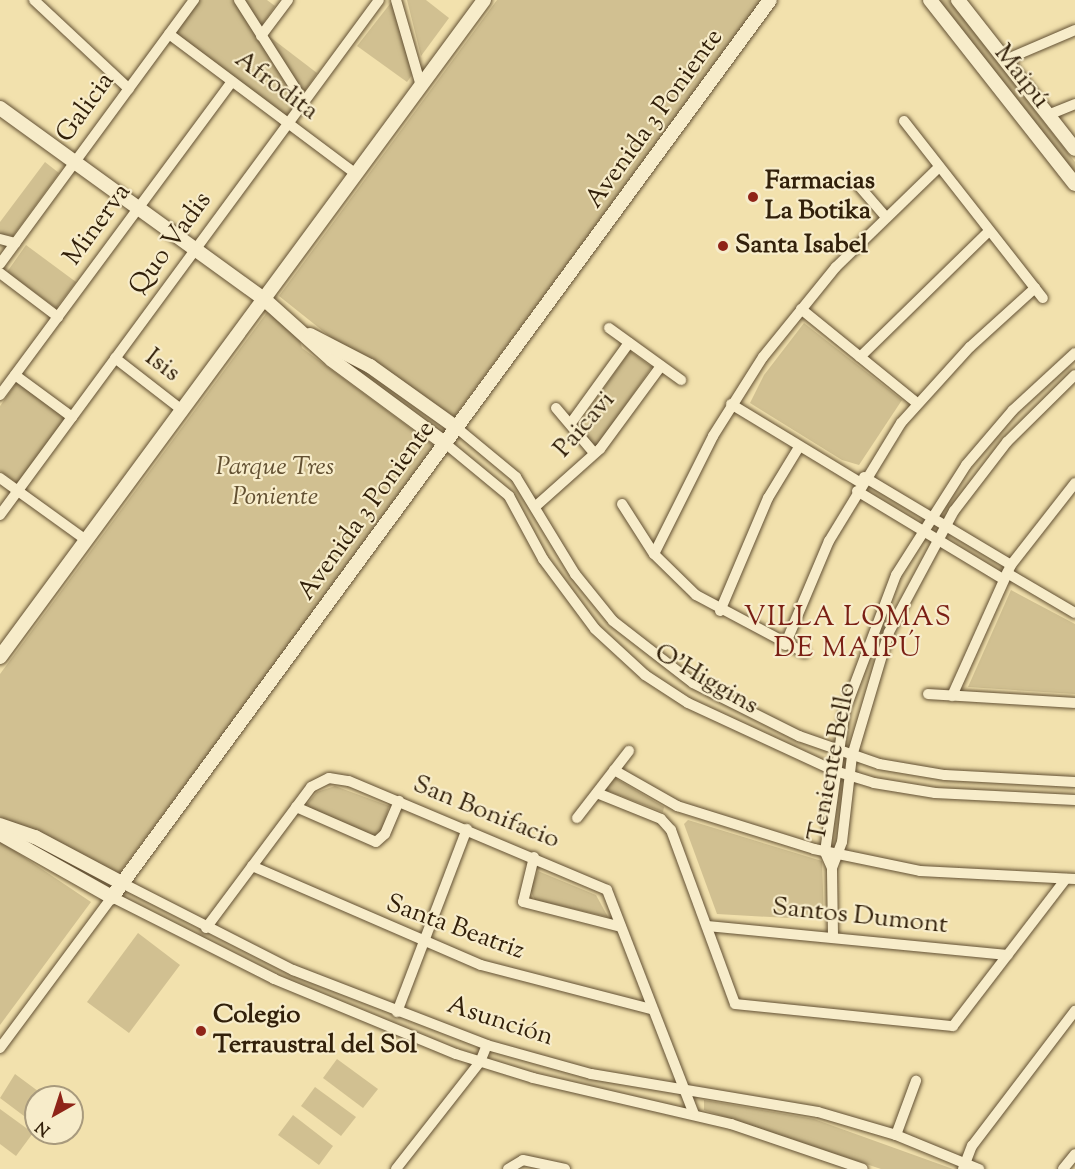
<!DOCTYPE html>
<meta charset="utf-8">
<style>
body{margin:0}
#map{position:relative;width:1075px;height:1169px;overflow:hidden;background:#f2e1ad;font-family:"Sorts Mill Goudy",serif}
div>[style]{position:absolute}
[style*='--x']{left:calc(var(--x)*1px);top:calc(var(--y)*1px);width:calc(var(--w)*1px);rotate:calc(var(--a)*1deg)}
.green>*{inset:0;background:#d1c091}
.roads{filter:drop-shadow(0 0 2px #625033) drop-shadow(0 0 2px #625033)}
.street>*{height:10px;margin:-5px;padding:0 5px;transform-origin:5px;border-radius:5px;background:#f7ecca}
.secondary>*{height:14px;margin:-7px;padding:0 7px;transform-origin:7px;border-radius:7px;background:#f7ecca}
.dots>*{width:16px;height:16px;translate:-50% -50%;box-sizing:border-box;border:3px solid #f7ecca;border-radius:50%}
span{translate:-50% -50%;white-space:nowrap;text-align:center;line-height:1.15;-webkit-text-stroke:4.5px #f7ecca;paint-order:stroke}
.street-label{font-size:26px;color:#32200a}
.poi-label{font-size:26px;color:#32200a;font-weight:700}
.left{translate:0 -50%;text-align:left}
.park-label{font-size:26px;color:#625032;font-style:italic}
.neighbourhood-label{font-size:27px;color:#7a1f14;letter-spacing:1.5px}
.north{position:absolute;left:24px;top:1085px;width:60px;height:60px;box-sizing:border-box;background:#f7ecca;border:2px solid #a89a7d;border-radius:50%;rotate:219deg;font-size:16px;font-weight:700;line-height:24px;text-align:center;color:#32200a}
.north::after{content:'';display:block;margin:auto;width:21px;height:27px;background:#8f2418;clip-path:polygon(50% 0,100% 100%,50% 72%,0 100%)}
</style>
<div id="map">
<div class="green">
<i style="clip-path:polygon(195px 0,233px 0,298px 101px,286px 117px,171px 32px)"></i>
<i style="clip-path:polygon(242px 0,267px 0,275px 6px,260px 28px)"></i>
<i style="clip-path:polygon(393px 0,412px 75px,407px 82px,357px 46px)"></i>
<i style="clip-path:polygon(407px 0,426px 0,449px 18px,421px 56px)"></i>
<i style="clip-path:polygon(497px 0,762px 0,454px 417px,377px 363px,343px 347px,279px 296px)"></i>
<i style="clip-path:polygon(936px 0,949px 0,1075px 162px,1075px 177px)"></i>
<i style="clip-path:polygon(266px 34px,317px 73px,302px 95px)"></i>
<i style="clip-path:polygon(45px 162px,59px 173px,13px 236px,0 234px,0 222px)"></i>
<i style="clip-path:polygon(26px 245px,76px 282px,56px 308px,7px 272px)"></i>
<i style="clip-path:polygon(268px 311px,298px 334px,302px 348px,436px 447px,118px 875px,0 817px,0 674px)"></i>
<i style="clip-path:polygon(804px 323px,902px 400px,859px 465px,842px 460px,750px 403px,764px 375px)"></i>
<i style="clip-path:polygon(630px 351px,652px 367px,597px 446px,590px 445px,579px 423px)"></i>
<i style="clip-path:polygon(17px 382px,68px 419px,20px 485px,0 471px,0 406px)"></i>
<i style="clip-path:polygon(1011px 590px,1075px 624px,1075px 694px,968px 687px)"></i>
<i style="clip-path:polygon(615px 778px,664px 807px,663px 812px,605px 790px)"></i>
<i style="clip-path:polygon(335px 786px,389px 806px,381px 836px,372px 838px,311px 810px,307px 804px,317px 792px)"></i>
<i style="clip-path:polygon(688px 820px,822px 861px,824px 920px,717px 914px,684px 824px)"></i>
<i style="clip-path:polygon(0 841px,91px 902px,0 1025px)"></i>
<i style="clip-path:polygon(538px 871px,596px 895px,608px 917px,535px 900px,530px 890px)"></i>
<i style="clip-path:polygon(138px 933px,180px 965px,129px 1033px,87px 1002px)"></i>
<i style="clip-path:polygon(337px 1059px,378px 1089px,363px 1108px,323px 1078px)"></i>
<i style="clip-path:polygon(15px 1074px,46px 1097px,36px 1097px,36px 1125px,0 1098px)"></i>
<i style="clip-path:polygon(315px 1087px,356px 1117px,341px 1136px,301px 1106px)"></i>
<i style="clip-path:polygon(704px 1100px,814px 1119px,953px 1169px,881px 1169px,704px 1110px)"></i>
<i style="clip-path:polygon(0 1109px,33px 1133px,16px 1156px,0 1144px)"></i>
<i style="clip-path:polygon(293px 1115px,333px 1146px,319px 1165px,278px 1135px)"></i>
</div>
<div class="roads">
<div class="street">
<i style="--x:34;--y:0;--w:130;--a:43.1"></i>
<i style="--x:239;--y:0;--w:121;--a:57.5"></i>
<i style="--x:396;--y:0;--w:90;--a:73.8"></i>
<i style="--x:169;--y:34;--w:234;--a:36.8"></i>
<i style="--x:261;--y:36;--w:45;--a:-53.1"></i>
<i style="--x:1005;--y:60;--w:76;--a:-23.2"></i>
<i style="--x:1048;--y:115;--w:29;--a:-22"></i>
<i style="--x:904;--y:121;--w:225;--a:51.9"></i>
<i style="--x:859;--y:186;--w:40;--a:49"></i>
<i style="--x:0;--y:239;--w:16;--a:15"></i>
<i style="--x:0;--y:264;--w:328;--a:-53.7"></i>
<i style="--x:0;--y:273;--w:73;--a:37.2"></i>
<i style="--x:801;--y:309;--w:149;--a:39"></i>
<i style="--x:609;--y:328;--w:89;--a:35.8"></i>
<i style="--x:860;--y:357;--w:180;--a:-44.3"></i>
<i style="--x:115;--y:358;--w:85;--a:37.8"></i>
<i style="--x:15;--y:375;--w:71;--a:36.4"></i>
<i style="--x:0;--y:395;--w:390;--a:-53.5"></i>
<i style="--x:731;--y:404;--w:152;--a:31.3"></i>
<i style="--x:556;--y:408;--w:59;--a:49.8"></i>
<i style="--x:571;--y:423;--w:99;--a:-54.1"></i>
<i style="--x:457;--y:428;--w:77;--a:39.7"></i>
<i style="--x:516;--y:477;--w:114;--a:58.7"></i>
<i style="--x:575;--y:574;--w:60;--a:51"></i>
<i style="--x:613;--y:621;--w:101;--a:37.8"></i>
<i style="--x:693;--y:683;--w:119;--a:26.6"></i>
<i style="--x:799;--y:736;--w:85;--a:19.3"></i>
<i style="--x:879;--y:764;--w:67;--a:9.5"></i>
<i style="--x:945;--y:775;--w:130;--a:3.1"></i>
<i style="--x:446;--y:444;--w:82;--a:39.5"></i>
<i style="--x:509;--y:496;--w:72;--a:61.6"></i>
<i style="--x:543;--y:559;--w:87;--a:53.4"></i>
<i style="--x:595;--y:629;--w:68;--a:42.6"></i>
<i style="--x:645;--y:675;--w:51;--a:33.1"></i>
<i style="--x:688;--y:703;--w:162;--a:24.8"></i>
<i style="--x:835;--y:771;--w:41;--a:17.1"></i>
<i style="--x:874;--y:783;--w:62;--a:9.3"></i>
<i style="--x:935;--y:793;--w:140;--a:2.9"></i>
<i style="--x:864;--y:477;--w:171;--a:30.9"></i>
<i style="--x:0;--y:478;--w:106;--a:35.8"></i>
<i style="--x:857;--y:491;--w:170;--a:31.1"></i>
<i style="--x:622;--y:504;--w:59;--a:57.4"></i>
<i style="--x:654;--y:554;--w:59;--a:44.3"></i>
<i style="--x:696;--y:595;--w:123;--a:28"></i>
<i style="--x:536;--y:506;--w:86;--a:-41.7"></i>
<i style="--x:600;--y:449;--w:103;--a:-53.7"></i>
<i style="--x:0;--y:515;--w:639;--a:-53.65"></i>
<i style="--x:654;--y:554;--w:132;--a:-63.4"></i>
<i style="--x:713;--y:436;--w:93;--a:-57.7"></i>
<i style="--x:763;--y:357;--w:116;--a:-51"></i>
<i style="--x:836;--y:267;--w:142;--a:-44.1"></i>
<i style="--x:1007;--y:573;--w:79;--a:30.5"></i>
<i style="--x:720;--y:611;--w:123;--a:-67"></i>
<i style="--x:768;--y:498;--w:60;--a:-58.7"></i>
<i style="--x:785;--y:645;--w:113;--a:-67.1"></i>
<i style="--x:829;--y:541;--w:138;--a:-58.6"></i>
<i style="--x:901;--y:423;--w:103;--a:-47.8"></i>
<i style="--x:970;--y:347;--w:88;--a:-42.2"></i>
<i style="--x:928;--y:694;--w:147;--a:3.5"></i>
<i style="--x:952;--y:696;--w:144;--a:-65.8"></i>
<i style="--x:1011;--y:565;--w:104;--a:-52"></i>
<i style="--x:614;--y:770;--w:73;--a:29.7"></i>
<i style="--x:677;--y:806;--w:144;--a:17.4"></i>
<i style="--x:814;--y:849;--w:108;--a:11.7"></i>
<i style="--x:920;--y:871;--w:155;--a:3"></i>
<i style="--x:597;--y:793;--w:69;--a:22.1"></i>
<i style="--x:661;--y:819;--w:15;--a:48"></i>
<i style="--x:671;--y:830;--w:185;--a:69.8"></i>
<i style="--x:735;--y:1004;--w:219;--a:5.8"></i>
<i style="--x:953;--y:1026;--w:185;--a:-52.5"></i>
<i style="--x:296;--y:807;--w:87;--a:23.6"></i>
<i style="--x:376;--y:842;--w:12;--a:-42"></i>
<i style="--x:385;--y:834;--w:36;--a:-67"></i>
<i style="--x:577;--y:818;--w:85;--a:-52.2"></i>
<i style="--x:534;--y:857;--w:46;--a:103.7"></i>
<i style="--x:523;--y:902;--w:101;--a:14.3"></i>
<i style="--x:252;--y:866;--w:249;--a:23.4"></i>
<i style="--x:481;--y:965;--w:176;--a:14.5"></i>
<i style="--x:832;--y:868;--w:17;--a:-114"></i>
<i style="--x:825;--y:852;--w:143;--a:-82"></i>
<i style="--x:845;--y:710;--w:144;--a:-69.3"></i>
<i style="--x:896;--y:575;--w:130;--a:-57.5"></i>
<i style="--x:966;--y:465;--w:72;--a:-49.5"></i>
<i style="--x:1013;--y:410;--w:84;--a:-42.6"></i>
<i style="--x:122;--y:883;--w:192;--a:27"></i>
<i style="--x:293;--y:970;--w:208;--a:21.1"></i>
<i style="--x:487;--y:1045;--w:108;--a:15.6"></i>
<i style="--x:591;--y:1074;--w:230;--a:9.5"></i>
<i style="--x:818;--y:1112;--w:81;--a:16.4"></i>
<i style="--x:896;--y:1135;--w:90;--a:22.3"></i>
<i style="--x:707;--y:926;--w:302;--a:5.5"></i>
<i style="--x:206;--y:928;--w:176;--a:-53.3"></i>
<i style="--x:311;--y:787;--w:20;--a:-27"></i>
<i style="--x:329;--y:778;--w:20;--a:9"></i>
<i style="--x:349;--y:781;--w:280;--a:22.9"></i>
<i style="--x:607;--y:890;--w:240;--a:68.8"></i>
<i style="--x:833;--y:935;--w:67;--a:-90.9"></i>
<i style="--x:832;--y:868;--w:28;--a:-69"></i>
<i style="--x:842;--y:842;--w:87;--a:-83.4"></i>
<i style="--x:852;--y:756;--w:129;--a:-73.4"></i>
<i style="--x:889;--y:632;--w:137;--a:-61.8"></i>
<i style="--x:954;--y:511;--w:87;--a:-52.5"></i>
<i style="--x:1007;--y:442;--w:95;--a:-44.6"></i>
<i style="--x:397;--y:1012;--w:196;--a:-69.1"></i>
<i style="--x:0;--y:1048;--w:188;--a:-53.4"></i>
<i style="--x:112;--y:897;--w:182;--a:26.8"></i>
<i style="--x:274;--y:979;--w:197;--a:22.4"></i>
<i style="--x:456;--y:1054;--w:81;--a:17.3"></i>
<i style="--x:533;--y:1078;--w:203;--a:13.1"></i>
<i style="--x:731;--y:1124;--w:139;--a:18.8"></i>
<i style="--x:896;--y:1135;--w:58;--a:-69.7"></i>
<i style="--x:396;--y:1169;--w:136;--a:-51.9"></i>
<i style="--x:480;--y:1062;--w:18;--a:-68"></i>
<i style="--x:508;--y:1169;--w:17;--a:-31"></i>
<i style="--x:523;--y:1160;--w:43;--a:12.1"></i>
<i style="--x:963;--y:1169;--w:25;--a:-69"></i>
<i style="--x:972;--y:1146;--w:170;--a:-52.7"></i>
<i style="--x:1063;--y:1169;--w:19;--a:-51"></i>
</div>
<div class="secondary">
<i style="--x:930;--y:0;--w:234;--a:51.8"></i>
<i style="--x:958;--y:0;--w:189;--a:51.9"></i>
<i style="--x:0;--y:108;--w:326;--a:35.9"></i>
<i style="--x:264;--y:299;--w:91;--a:41.9"></i>
<i style="--x:332;--y:360;--w:142;--a:36.4"></i>
<i style="--x:310;--y:335;--w:68;--a:27.3"></i>
<i style="--x:370;--y:366;--w:107;--a:35.5"></i>
<i style="--x:0;--y:657;--w:816;--a:-53.62"></i>
<i style="--x:0;--y:825;--w:37;--a:19"></i>
<i style="--x:35;--y:837;--w:98;--a:27.9"></i>
<i style="--x:0;--y:834;--w:129;--a:29.4"></i>
<i style="--x:112;--y:897;--w:1112;--a:-53.74"></i>
</div>
</div>
<div class="dots">
<i style="left:753px;top:197px;background:#8f2418"></i>
<i style="left:723px;top:246px;background:#8f2418"></i>
<i style="left:201px;top:1031px;background:#8f2418"></i>
</div>
<div class="street-label">
<span style="left:1021px;top:77px;rotate:52deg">Maipú</span>
<span style="left:276px;top:86px;rotate:37deg">Afrodita</span>
<span style="left:86px;top:108px;rotate:-54deg">Galicia</span>
<span style="left:655px;top:119px;rotate:-54deg">Avenida 3 Poniente</span>
<span style="left:98px;top:225px;rotate:-54deg">Minerva</span>
<span style="left:171px;top:244px;rotate:-54deg">Quo Vadis</span>
<span style="left:162px;top:366px;rotate:37deg">Isis</span>
<span style="left:585px;top:425px;rotate:-49deg">Paicavi</span>
<span style="left:367px;top:511px;rotate:-54deg">Avenida 3 Poniente</span>
<span style="left:706px;top:680px;rotate:30deg">O'Higgins</span>
<span style="left:833px;top:762px;rotate:-79deg">Teniente Bello</span>
<span style="left:486px;top:813px;rotate:22deg">San Bonifacio</span>
<span style="left:860px;top:917px;rotate:6deg">Santos Dumont</span>
<span style="left:455px;top:928px;rotate:20deg">Santa Beatriz</span>
<span style="left:500px;top:1022px;rotate:18deg">Asunción</span>
</div>
<div class="poi-label">
<span class="left" style="left:765px;top:197px">Farmacias<br>La Botika</span>
<span class="left" style="left:735px;top:246px">Santa Isabel</span>
<span class="left" style="left:213px;top:1031px">Colegio<br>Terraustral del Sol</span>
</div>
<div class="park-label">
<span style="left:275px;top:483px">Parque Tres<br>Poniente</span>
</div>
<div class="neighbourhood-label">
<span style="left:848px;top:634px">VILLA LOMAS<br>DE MAIPÚ</span>
</div>
<div class="north">N</div>
</div>
